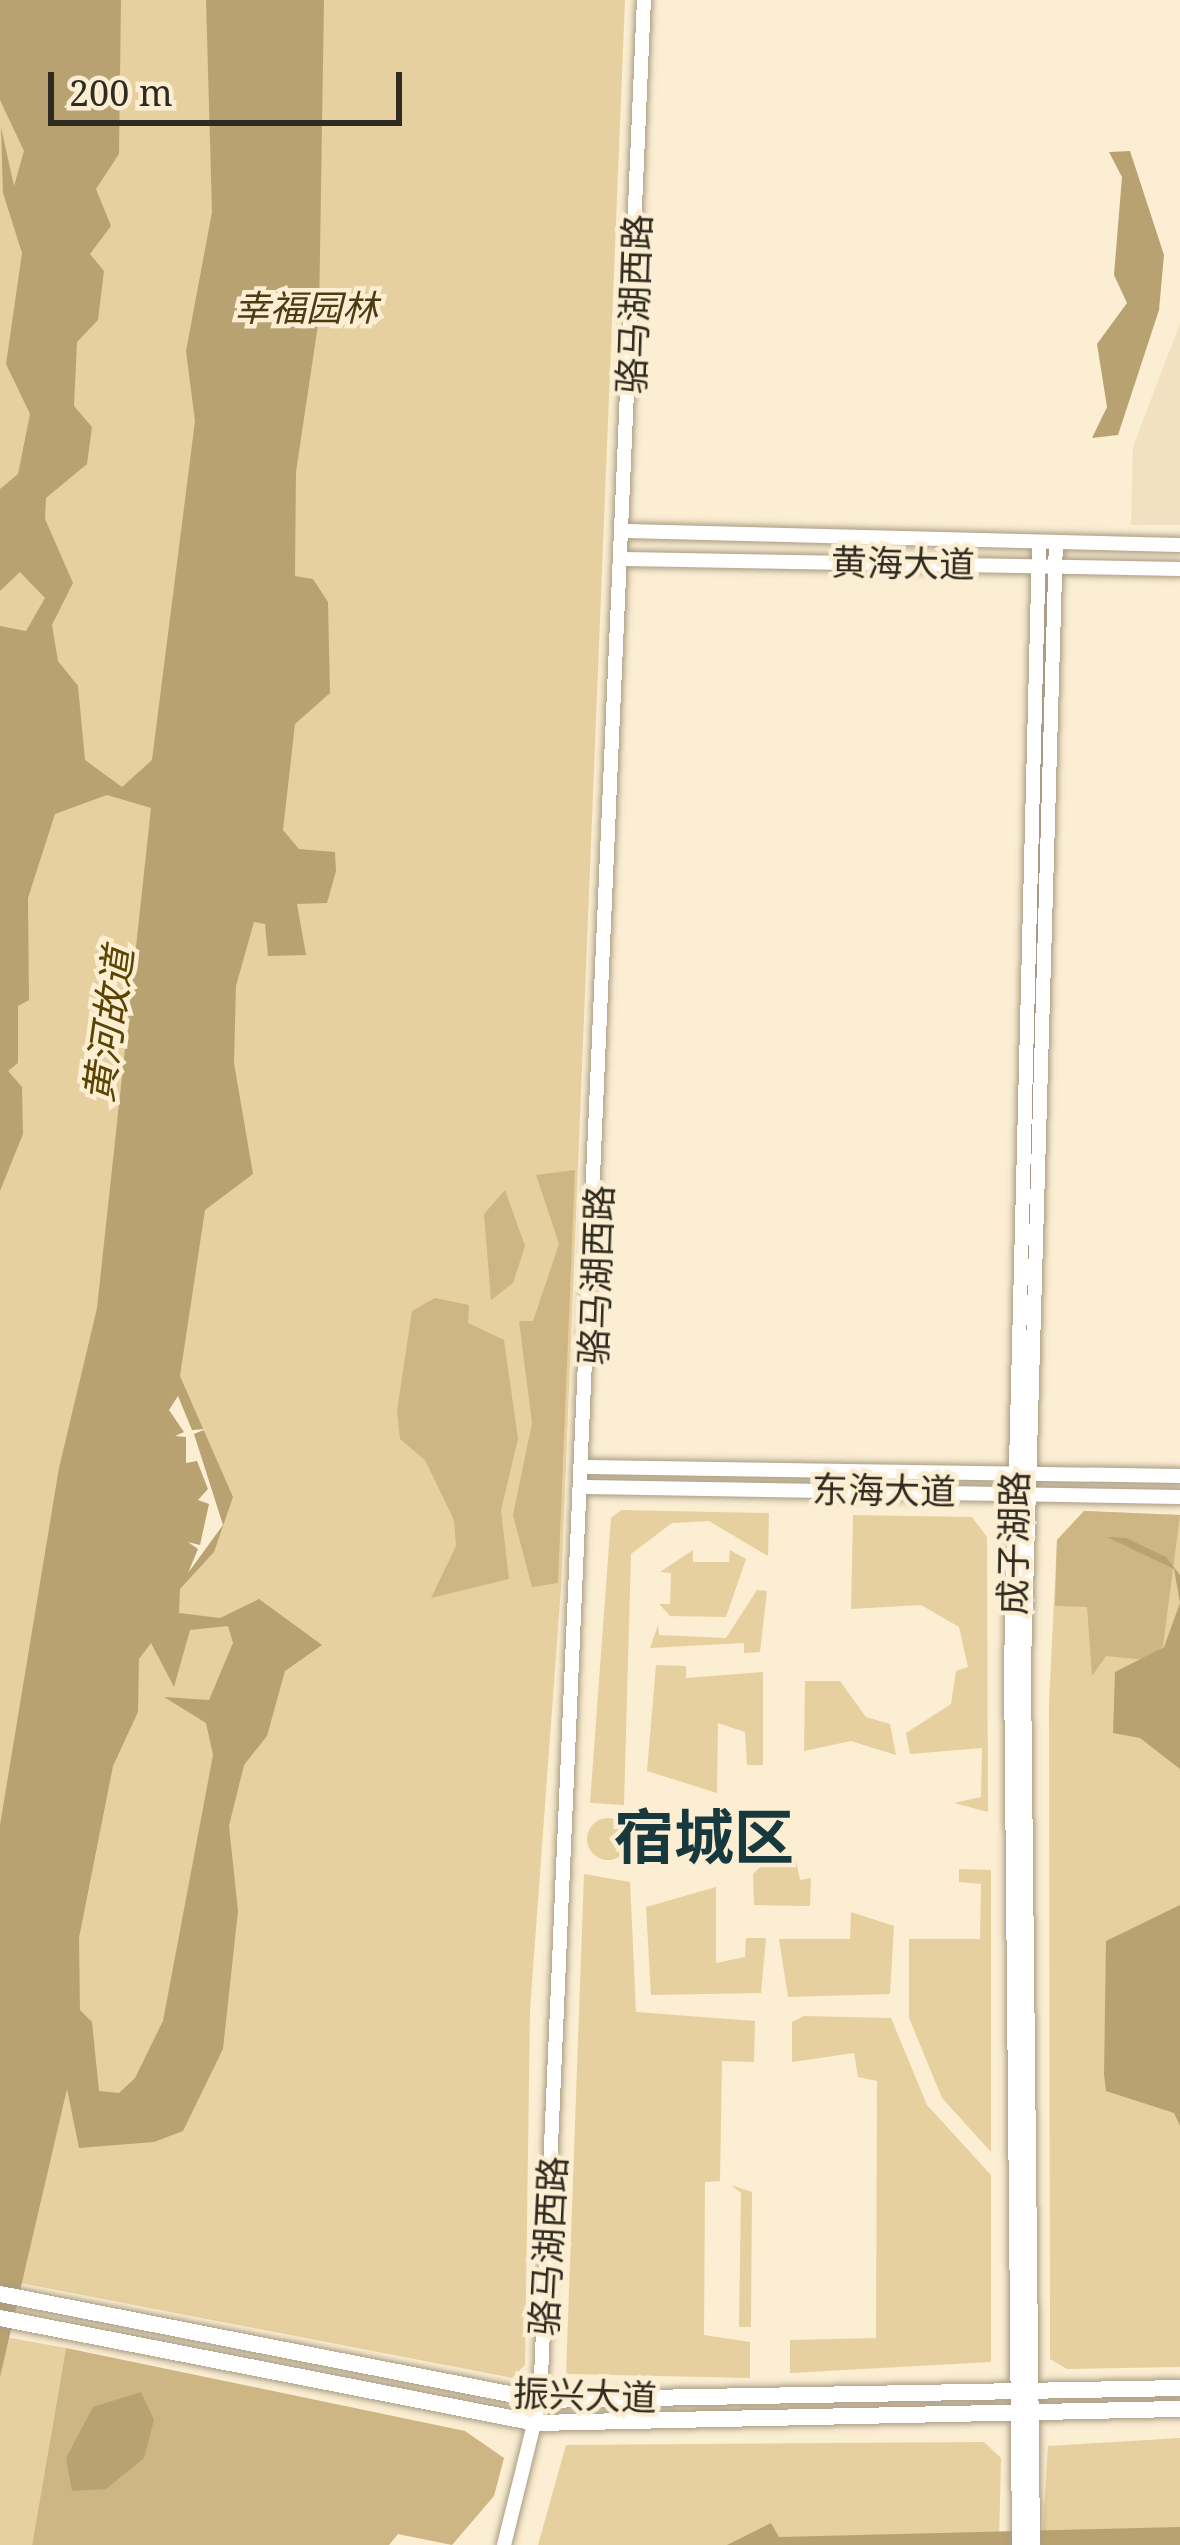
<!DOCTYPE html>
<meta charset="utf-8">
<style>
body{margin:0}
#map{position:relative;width:1180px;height:2545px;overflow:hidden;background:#fbeed2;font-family:"Noto Serif","Noto Sans SC",serif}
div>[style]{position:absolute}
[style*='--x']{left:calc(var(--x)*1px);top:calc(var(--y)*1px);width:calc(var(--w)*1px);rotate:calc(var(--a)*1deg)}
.built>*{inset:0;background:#f2e1c0}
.green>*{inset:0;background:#e7d0a0}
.round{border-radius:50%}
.forest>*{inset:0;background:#cdb584}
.water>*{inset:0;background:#b9a271}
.pier>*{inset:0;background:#fbeed2}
.roads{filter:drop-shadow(0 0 3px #a89b82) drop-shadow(0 0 3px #a89b82)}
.tertiary>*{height:14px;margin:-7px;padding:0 7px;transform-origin:7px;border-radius:7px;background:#fff}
.secondary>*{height:16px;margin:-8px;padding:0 8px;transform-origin:8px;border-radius:8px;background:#fff}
span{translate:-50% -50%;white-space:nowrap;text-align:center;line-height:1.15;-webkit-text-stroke:9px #fbeed2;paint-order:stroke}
.street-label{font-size:36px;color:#302b21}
.park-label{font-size:36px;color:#4c3b13;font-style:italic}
.water-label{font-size:39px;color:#5b4302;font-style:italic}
.town-label{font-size:60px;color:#17393d;font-weight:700}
.scale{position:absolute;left:48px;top:72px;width:354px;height:54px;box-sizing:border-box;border:6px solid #302b21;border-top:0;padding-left:15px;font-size:36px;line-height:42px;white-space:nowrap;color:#302b21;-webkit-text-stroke:9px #fbeed2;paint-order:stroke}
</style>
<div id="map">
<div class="built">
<i style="clip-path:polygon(1180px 323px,1180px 525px,1131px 525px,1133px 447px)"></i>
</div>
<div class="green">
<i style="clip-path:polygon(0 0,625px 0,561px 1587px,530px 2010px,525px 2365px,512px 2378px,0 2279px)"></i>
<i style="clip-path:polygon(621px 1510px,769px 1513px,768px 1556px,709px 1521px,672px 1523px,631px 1554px,624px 1805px,590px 1803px,611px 1518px)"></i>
<i style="clip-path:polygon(1084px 1511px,1180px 1515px,1180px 2367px,1067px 2369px,1050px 2359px,1049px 1703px,1057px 1540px)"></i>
<i style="clip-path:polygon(853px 1515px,972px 1517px,987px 1537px,988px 1812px,954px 1803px,981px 1797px,982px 1748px,910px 1754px,906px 1733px,951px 1704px,956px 1671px,968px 1667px,959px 1627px,921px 1605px,851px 1609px)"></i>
<i style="clip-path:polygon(693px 1550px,693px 1562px,729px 1562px,730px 1550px,746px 1559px,726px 1617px,670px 1616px,659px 1604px,670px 1604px,671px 1573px,660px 1572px)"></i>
<i style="clip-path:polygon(757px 1590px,767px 1591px,760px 1652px,744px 1653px,744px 1643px,650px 1648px,658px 1625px,659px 1635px,726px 1638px)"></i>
<i style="clip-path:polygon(656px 1665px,686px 1666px,686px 1678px,763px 1672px,763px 1765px,747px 1765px,745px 1732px,718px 1723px,717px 1793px,647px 1771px)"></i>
<i style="clip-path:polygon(805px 1681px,840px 1681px,866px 1717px,890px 1724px,896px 1755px,851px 1741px,804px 1751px)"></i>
<i class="round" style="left:587px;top:1818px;width:42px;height:42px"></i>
<i style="clip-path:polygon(768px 1859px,796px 1860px,800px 1880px,811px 1878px,810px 1906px,754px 1905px,753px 1874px)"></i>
<i style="clip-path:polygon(959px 1869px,991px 1870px,991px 2152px,942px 2098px,909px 2018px,909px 1939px,980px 1939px,981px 1884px,959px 1882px)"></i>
<i style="clip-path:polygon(584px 1874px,630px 1882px,636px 2012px,755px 2021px,754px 2062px,722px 2061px,720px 2181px,705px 2182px,704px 2335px,750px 2342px,750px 2378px,566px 2374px)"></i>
<i style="clip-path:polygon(716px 1887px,716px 1963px,745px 1957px,746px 1938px,766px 1938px,761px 1993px,651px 1995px,646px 1907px)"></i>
<i style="clip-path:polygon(851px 1912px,894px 1926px,890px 1994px,788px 1997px,779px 1939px,850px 1939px)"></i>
<i style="clip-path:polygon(804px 2016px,891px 2018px,927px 2105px,991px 2175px,991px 2362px,790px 2373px,790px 2340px,876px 2338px,877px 2081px,858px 2077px,854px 2053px,792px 2062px,792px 2022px)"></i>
<i style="clip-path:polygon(731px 2185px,752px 2192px,751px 2327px,739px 2327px,741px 2193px)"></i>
<i style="clip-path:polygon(0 2336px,66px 2348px,32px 2545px,0 2545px)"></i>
<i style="clip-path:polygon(1180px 2438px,1180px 2545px,1042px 2545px,1048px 2446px)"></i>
<i style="clip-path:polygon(984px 2442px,1001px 2458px,999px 2545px,538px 2545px,566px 2445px)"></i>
</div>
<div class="forest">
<i style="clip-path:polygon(575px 1170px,558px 1583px,532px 1587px,513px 1515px,532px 1423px,519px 1321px,533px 1321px,559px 1244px,536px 1175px)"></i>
<i style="clip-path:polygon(505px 1190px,525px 1246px,513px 1283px,491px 1300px,484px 1214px)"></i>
<i style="clip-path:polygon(435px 1298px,469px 1305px,468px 1323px,504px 1340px,518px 1439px,501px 1510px,509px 1579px,431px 1598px,456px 1546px,454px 1520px,425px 1460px,400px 1439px,397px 1411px,412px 1311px)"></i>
<i style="clip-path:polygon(1084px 1511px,1180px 1515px,1163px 1646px,1147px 1660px,1106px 1656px,1092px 1676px,1087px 1607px,1055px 1606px,1057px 1540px)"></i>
<i style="clip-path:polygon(66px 2348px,465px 2431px,504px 2458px,494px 2496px,452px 2545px,398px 2534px,389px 2545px,32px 2545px)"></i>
</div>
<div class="water">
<i style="clip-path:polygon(evenodd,0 0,121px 0,119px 154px,96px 189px,111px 226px,90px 254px,104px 271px,98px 320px,77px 342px,74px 406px,92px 427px,87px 464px,46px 498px,45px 519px,73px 583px,52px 625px,58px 661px,78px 686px,85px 760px,122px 787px,152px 760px,195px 421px,186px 351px,212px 212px,206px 0,324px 0,319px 318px,296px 472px,295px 576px,313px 579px,328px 602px,330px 693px,295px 724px,283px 830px,299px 849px,335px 852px,336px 871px,327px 903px,297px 904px,306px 955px,268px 956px,265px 924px,254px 922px,236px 986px,234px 1063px,253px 1174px,205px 1210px,180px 1376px,233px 1497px,214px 1552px,180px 1589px,179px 1613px,220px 1618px,259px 1599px,322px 1645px,285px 1671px,267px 1736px,244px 1765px,229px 1826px,238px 1911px,223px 2049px,183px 2131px,154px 2142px,79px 2148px,67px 2089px,0 2377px,0 1825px,59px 1468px,97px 1308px,151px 808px,107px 795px,55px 814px,28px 898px,29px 1000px,18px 1006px,18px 1063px,8px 1071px,22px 1087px,23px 1134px,0 1191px,0 626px,26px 631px,45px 598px,20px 572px,0 591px,0 489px,18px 474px,30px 414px,6px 364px,22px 253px,3px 193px,1px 127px,14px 186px,24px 151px,0 100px,0 0,228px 1626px,233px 1643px,209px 1700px,164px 1697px,206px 1723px,213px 1755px,163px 2021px,135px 2078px,119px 2093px,99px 2091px,92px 2022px,80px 2010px,79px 1938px,113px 1766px,138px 1712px,139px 1659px,151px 1643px,174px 1687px,190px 1630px,228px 1626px)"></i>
<i style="clip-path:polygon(1130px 151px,1164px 255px,1159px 310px,1118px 435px,1092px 438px,1107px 407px,1097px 344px,1127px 303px,1114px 275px,1122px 177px,1109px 152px)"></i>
<i style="clip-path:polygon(1107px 1537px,1126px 1538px,1166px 1557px,1180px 1575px,1180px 1769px,1140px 1738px,1113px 1733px,1115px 1672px,1164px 1647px,1180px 1603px,1174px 1569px)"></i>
<i style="clip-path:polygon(1180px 1905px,1180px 2126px,1174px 2113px,1106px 2091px,1104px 2074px,1106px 1941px)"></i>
<i style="clip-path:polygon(141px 2392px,154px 2420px,144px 2458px,106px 2489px,72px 2491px,66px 2458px,93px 2407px)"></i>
<i style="clip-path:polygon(771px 2523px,779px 2537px,1180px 2527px,1180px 2545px,727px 2545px)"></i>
</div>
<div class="pier">
<i style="clip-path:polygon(178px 1396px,192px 1430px,206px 1429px,194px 1434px,223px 1525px,188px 1573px,198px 1549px,188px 1542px,200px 1545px,209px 1504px,198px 1500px,208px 1489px,197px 1461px,186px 1463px,186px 1437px,175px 1436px,184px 1432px,169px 1410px)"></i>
</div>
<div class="roads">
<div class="tertiary">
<i style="--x:627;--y:531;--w:553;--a:1.45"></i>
<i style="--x:625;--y:559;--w:555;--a:1.03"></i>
<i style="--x:588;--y:1467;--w:592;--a:0.87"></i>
<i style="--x:587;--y:1487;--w:593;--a:0.97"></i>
<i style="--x:504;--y:2545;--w:149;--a:-76.1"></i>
<i style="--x:540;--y:2400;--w:2402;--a:-87.52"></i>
<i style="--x:1019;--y:2545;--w:879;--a:-90.52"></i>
<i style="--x:1011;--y:1666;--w:1124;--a:-88.57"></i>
<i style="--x:1033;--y:2545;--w:881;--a:-90.59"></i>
<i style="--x:1024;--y:1664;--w:1122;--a:-88.37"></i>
</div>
<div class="secondary">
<i style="--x:0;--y:2294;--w:550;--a:11.11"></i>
<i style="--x:540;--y:2400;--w:640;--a:-1.07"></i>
<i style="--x:0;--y:2318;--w:546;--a:11.08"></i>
<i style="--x:536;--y:2423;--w:644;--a:-1.25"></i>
</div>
</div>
<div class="street-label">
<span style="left:634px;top:304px;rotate:-88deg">骆马湖西路</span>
<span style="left:903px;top:563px;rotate:1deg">黄海大道</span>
<span style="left:596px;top:1275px;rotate:-88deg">骆马湖西路</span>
<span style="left:884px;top:1490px;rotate:1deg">东海大道</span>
<span style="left:1013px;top:1543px;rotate:-89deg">成子湖路</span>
<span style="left:548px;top:2246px;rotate:-87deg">骆马湖西路</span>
<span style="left:585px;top:2395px;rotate:2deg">振兴大道</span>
</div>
<div class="park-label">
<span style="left:306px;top:308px">幸福园林</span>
</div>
<div class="water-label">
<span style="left:108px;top:1025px;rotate:-82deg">黄河故道</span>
</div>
<div class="town-label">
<span style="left:704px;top:1836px">宿城区</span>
</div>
<div class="scale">200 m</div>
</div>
